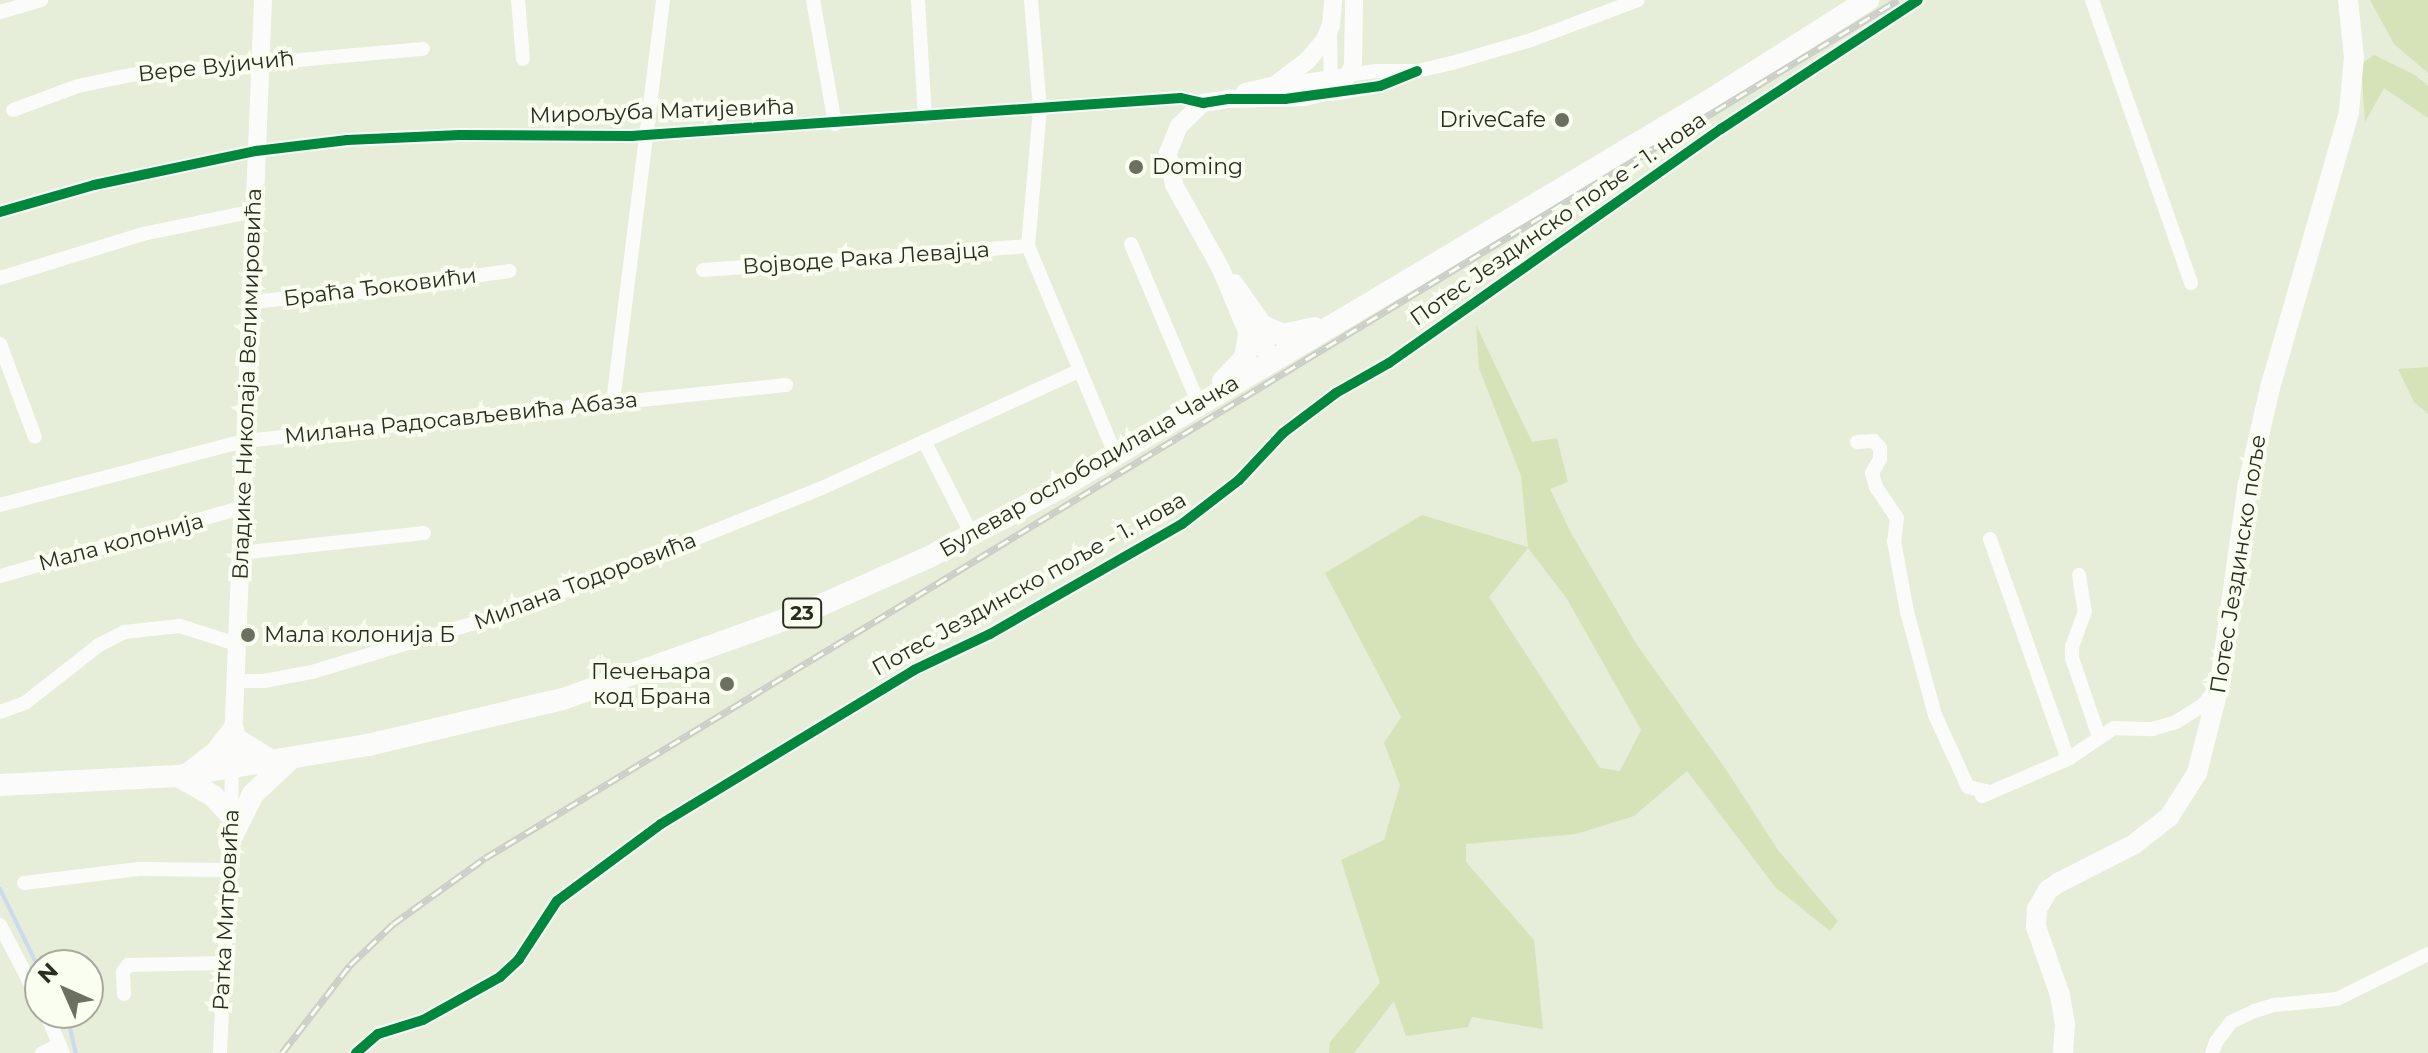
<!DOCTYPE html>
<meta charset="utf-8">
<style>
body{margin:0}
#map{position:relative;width:2428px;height:1053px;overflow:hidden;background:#e6edd8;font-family:Montserrat,sans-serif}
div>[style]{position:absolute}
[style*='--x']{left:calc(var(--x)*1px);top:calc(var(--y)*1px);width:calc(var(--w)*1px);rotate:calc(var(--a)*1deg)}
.green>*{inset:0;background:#d6e3b9}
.stream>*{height:4px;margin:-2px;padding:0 2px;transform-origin:2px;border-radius:2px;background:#cbdaec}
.minor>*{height:14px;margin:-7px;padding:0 7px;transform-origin:7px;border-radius:7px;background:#fbfcf9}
.tertiary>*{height:18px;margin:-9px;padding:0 9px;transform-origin:9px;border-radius:9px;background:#fbfcf9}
.secondary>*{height:20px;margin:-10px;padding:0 10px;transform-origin:10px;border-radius:10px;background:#fbfcf9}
.primary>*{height:22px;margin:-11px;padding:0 11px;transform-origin:11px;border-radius:11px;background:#fbfcf9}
.rail>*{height:7px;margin-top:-3.5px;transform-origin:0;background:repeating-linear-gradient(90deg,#f9fef0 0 12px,#cccec8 0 24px);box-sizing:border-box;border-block:2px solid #cccec8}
.cycleway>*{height:10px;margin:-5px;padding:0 5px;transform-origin:5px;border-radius:5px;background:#00873e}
.dots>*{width:22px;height:22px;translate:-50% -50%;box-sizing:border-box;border:4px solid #f9fef0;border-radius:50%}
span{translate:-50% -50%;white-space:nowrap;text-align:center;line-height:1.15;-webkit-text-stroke:8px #f9fef0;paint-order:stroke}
.shield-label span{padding:2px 6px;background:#f9fef0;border:2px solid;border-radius:6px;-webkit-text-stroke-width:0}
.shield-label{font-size:20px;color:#292d1f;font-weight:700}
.street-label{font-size:22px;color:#292d1f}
.poi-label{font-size:22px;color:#292d1f}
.right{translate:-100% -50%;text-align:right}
.left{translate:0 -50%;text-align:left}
.north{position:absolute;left:24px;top:949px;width:80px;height:80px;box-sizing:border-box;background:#f9fef0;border:2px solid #a6aa9c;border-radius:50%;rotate:315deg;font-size:22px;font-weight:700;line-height:32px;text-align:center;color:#292d1f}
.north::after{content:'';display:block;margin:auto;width:28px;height:36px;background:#6b7060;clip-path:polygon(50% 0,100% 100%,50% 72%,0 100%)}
</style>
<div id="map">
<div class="green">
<i style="clip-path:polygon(2370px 0,2428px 0,2428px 73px,2394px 44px)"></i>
<i style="clip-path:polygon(2374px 55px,2415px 75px,2428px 86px,2428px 118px,2384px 88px,2365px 122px,2361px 64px)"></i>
<i style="clip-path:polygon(evenodd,1476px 325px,1532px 442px,1557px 438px,1568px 482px,1550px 489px,1571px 533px,1637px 645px,1727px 771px,1778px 850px,1838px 921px,1830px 931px,1776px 888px,1687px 771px,1634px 816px,1576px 834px,1466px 844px,1466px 862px,1534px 940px,1543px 1029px,1472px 1017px,1468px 1027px,1406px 1036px,1394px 1001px,1354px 1053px,1329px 1053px,1330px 1042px,1380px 983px,1341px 860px,1384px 840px,1400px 785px,1384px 743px,1401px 717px,1325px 573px,1422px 515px,1528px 547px,1521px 476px,1479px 368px,1476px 325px,1528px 548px,1567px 599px,1641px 730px,1620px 771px,1600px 768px,1489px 597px,1528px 548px)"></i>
<i style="clip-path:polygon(2428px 367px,2428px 414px,2414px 402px,2398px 369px)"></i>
</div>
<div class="stream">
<i style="--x:0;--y:889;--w:91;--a:64"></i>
<i style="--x:62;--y:1013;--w:17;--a:62"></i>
<i style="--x:70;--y:1028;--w:26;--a:77"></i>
</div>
<div class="minor">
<i style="--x:518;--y:0;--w:59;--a:85.2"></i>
<i style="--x:813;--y:0;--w:126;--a:79.9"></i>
<i style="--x:918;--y:0;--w:117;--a:86.6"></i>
<i style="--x:2092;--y:0;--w:300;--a:70.7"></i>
<i style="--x:0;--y:12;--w:43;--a:-16.3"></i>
<i style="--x:1330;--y:32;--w:62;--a:89.1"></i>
<i style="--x:1331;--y:94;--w:50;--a:-9.3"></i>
<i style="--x:1380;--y:86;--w:31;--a:-22"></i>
<i style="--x:1275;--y:85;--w:103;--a:-7.8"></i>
<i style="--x:1377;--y:71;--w:40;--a:0"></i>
<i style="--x:1417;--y:71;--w:36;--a:-13"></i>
<i style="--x:1452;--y:63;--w:82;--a:-16.2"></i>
<i style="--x:1531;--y:40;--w:114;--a:-20.5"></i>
<i style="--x:13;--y:110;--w:69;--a:-20.3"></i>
<i style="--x:78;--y:86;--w:53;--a:-11.9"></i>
<i style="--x:130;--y:75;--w:294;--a:-5.1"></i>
<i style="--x:0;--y:212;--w:98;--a:-16"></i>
<i style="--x:94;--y:185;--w:166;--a:-11.9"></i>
<i style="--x:256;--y:151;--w:92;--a:-6.9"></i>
<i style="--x:347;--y:140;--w:113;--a:-2.5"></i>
<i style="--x:460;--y:135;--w:171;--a:0.3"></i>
<i style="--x:631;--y:136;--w:551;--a:-3.95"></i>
<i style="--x:1181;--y:98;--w:23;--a:13"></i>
<i style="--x:1131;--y:244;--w:174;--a:67"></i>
<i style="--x:1028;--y:246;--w:225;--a:67.3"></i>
<i style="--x:703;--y:270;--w:326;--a:-4.2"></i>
<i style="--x:1028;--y:246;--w:137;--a:-85"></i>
<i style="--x:1040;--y:110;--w:110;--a:-94.7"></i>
<i style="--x:0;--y:278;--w:150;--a:-17.1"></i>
<i style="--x:143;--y:234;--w:113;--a:-11.7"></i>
<i style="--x:250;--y:302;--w:110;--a:-5.2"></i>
<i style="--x:360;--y:292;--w:151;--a:-8"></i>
<i style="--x:0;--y:344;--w:99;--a:69.4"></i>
<i style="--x:613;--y:402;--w:405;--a:-82.9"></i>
<i style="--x:924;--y:441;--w:106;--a:62.9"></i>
<i style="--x:1857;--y:442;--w:17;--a:-3"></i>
<i style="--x:1874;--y:441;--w:9;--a:49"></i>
<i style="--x:1880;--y:448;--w:11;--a:90"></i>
<i style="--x:1880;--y:459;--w:16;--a:120"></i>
<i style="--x:1872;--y:473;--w:15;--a:74"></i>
<i style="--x:1876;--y:487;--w:37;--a:56"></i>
<i style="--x:1897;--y:518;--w:23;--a:97"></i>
<i style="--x:1894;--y:541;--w:72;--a:79.6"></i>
<i style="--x:1907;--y:612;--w:107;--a:74.8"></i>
<i style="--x:1935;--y:715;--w:79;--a:65.4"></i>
<i style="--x:1968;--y:787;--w:23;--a:13"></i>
<i style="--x:0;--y:505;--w:252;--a:-14.7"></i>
<i style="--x:244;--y:441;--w:545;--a:-5.9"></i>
<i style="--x:1990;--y:539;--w:233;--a:70.5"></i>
<i style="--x:240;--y:553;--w:185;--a:-6.2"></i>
<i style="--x:2079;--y:575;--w:36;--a:81"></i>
<i style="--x:2085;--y:611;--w:37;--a:110"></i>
<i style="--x:2072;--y:646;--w:12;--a:90"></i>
<i style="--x:2072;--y:658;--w:83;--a:71.1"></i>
<i style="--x:0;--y:576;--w:250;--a:-15.8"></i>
<i style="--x:234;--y:681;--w:30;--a:0"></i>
<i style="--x:264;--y:681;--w:49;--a:-10.6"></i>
<i style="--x:312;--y:672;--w:214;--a:-16.8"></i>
<i style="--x:517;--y:610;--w:331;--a:-21.8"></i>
<i style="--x:824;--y:487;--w:280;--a:-24.5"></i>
<i style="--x:0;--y:712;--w:27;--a:-20"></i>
<i style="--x:25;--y:703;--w:94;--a:-38.1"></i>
<i style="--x:99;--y:645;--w:28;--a:-27"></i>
<i style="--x:124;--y:632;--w:56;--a:-6.1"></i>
<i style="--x:180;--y:626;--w:59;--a:17.8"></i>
<i style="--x:1982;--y:796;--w:94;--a:-23.3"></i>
<i style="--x:2068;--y:759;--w:55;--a:-34"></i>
<i style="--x:2114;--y:728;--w:38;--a:2"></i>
<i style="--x:2152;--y:729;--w:25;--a:-16"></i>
<i style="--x:2176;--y:722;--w:32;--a:-32"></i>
<i style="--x:2203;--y:705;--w:19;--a:-51"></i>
<i style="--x:231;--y:815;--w:47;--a:-88.8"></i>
<i style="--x:24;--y:883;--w:116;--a:-6.9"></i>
<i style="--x:139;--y:869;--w:89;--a:0.6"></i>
<i style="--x:0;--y:925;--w:87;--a:62.5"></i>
<i style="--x:124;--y:994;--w:22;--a:-93"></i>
<i style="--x:123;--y:972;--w:9;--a:-54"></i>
<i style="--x:128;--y:965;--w:95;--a:-1.2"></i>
<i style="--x:46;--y:1013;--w:43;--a:67"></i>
<i style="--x:42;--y:1053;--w:19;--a:-25"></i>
<i style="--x:220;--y:1053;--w:217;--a:-87.4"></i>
<i style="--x:356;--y:1053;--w:29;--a:-41"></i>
<i style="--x:378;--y:1034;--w:47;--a:-17.3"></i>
<i style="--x:423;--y:1020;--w:88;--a:-29.2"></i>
<i style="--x:500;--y:977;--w:26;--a:-43"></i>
<i style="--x:519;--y:959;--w:69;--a:-56.8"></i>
<i style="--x:557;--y:901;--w:129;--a:-36.5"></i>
<i style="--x:661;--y:824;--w:296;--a:-31.3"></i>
<i style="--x:914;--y:670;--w:84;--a:-25.3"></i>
<i style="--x:990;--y:634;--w:221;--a:-29.8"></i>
<i style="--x:1182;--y:524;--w:72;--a:-37.7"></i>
<i style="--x:1239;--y:480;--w:64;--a:-46.9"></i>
<i style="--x:1283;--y:433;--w:66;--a:-37"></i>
<i style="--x:1336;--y:393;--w:61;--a:-29.5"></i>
<i style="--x:1389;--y:363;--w:406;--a:-35.2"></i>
<i style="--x:1721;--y:129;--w:235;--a:-33.2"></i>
<i style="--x:2212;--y:1053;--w:12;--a:-70"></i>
<i style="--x:2216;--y:1042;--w:25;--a:-53"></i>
<i style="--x:2231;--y:1022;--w:26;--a:-25"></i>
<i style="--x:2255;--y:1011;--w:20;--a:-18"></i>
<i style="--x:2274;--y:1005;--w:63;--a:-5.4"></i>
<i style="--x:2337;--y:999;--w:102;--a:-26.3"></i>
</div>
<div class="tertiary">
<i style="--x:1245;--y:92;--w:31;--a:-13"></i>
<i style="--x:1275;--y:85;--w:41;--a:-37.1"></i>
<i style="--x:1308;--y:60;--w:25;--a:-50"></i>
<i style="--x:1324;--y:41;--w:17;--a:-66"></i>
<i style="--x:1331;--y:25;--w:25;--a:-85"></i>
<i style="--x:1234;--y:283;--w:54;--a:54.8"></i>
<i style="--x:1265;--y:327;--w:12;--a:76"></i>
<i style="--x:1280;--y:357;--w:12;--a:-160"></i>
<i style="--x:1269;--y:353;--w:26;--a:-140"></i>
<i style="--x:1249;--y:336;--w:73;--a:-112.7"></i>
<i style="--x:1221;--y:269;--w:96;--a:-119.2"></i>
<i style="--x:1174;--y:185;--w:33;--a:-101"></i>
<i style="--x:1168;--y:153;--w:29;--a:-68"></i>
<i style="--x:1179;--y:126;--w:33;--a:-44"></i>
<i style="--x:1203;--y:103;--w:25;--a:-9"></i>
<i style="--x:1228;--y:99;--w:76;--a:-1.5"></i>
<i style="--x:1304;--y:97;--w:36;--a:-13"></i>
<i style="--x:1339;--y:89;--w:26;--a:-58"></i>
<i style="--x:1353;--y:67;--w:67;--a:-89.1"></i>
<i style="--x:232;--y:768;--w:769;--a:-87.69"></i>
</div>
<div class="secondary">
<i style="--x:2063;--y:1053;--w:29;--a:-86"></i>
<i style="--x:2065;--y:1024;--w:29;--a:-100"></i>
<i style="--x:2060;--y:995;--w:72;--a:-109.4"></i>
<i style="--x:2036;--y:927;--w:18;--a:-87"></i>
<i style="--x:2037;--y:909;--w:22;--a:-60"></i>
<i style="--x:2048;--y:890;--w:12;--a:-35"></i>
<i style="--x:2058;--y:883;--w:84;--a:-26.9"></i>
<i style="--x:2133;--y:845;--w:46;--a:-37.9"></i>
<i style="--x:2169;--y:817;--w:52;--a:-57.5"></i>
<i style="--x:2197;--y:773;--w:94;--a:-75.8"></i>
<i style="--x:2220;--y:682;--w:200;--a:-82"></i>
<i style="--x:2248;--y:484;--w:98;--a:-77.1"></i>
<i style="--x:2270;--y:388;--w:287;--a:-74"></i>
<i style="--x:2349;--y:112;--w:55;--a:-84.8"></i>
<i style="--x:2354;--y:57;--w:57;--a:-96"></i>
</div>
<div class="primary">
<i style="--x:1265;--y:327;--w:19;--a:25"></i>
<i style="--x:1282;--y:335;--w:33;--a:-12"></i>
<i style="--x:1223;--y:381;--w:32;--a:-46"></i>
<i style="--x:1245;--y:358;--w:22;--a:-80"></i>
<i style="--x:233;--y:737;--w:47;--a:32"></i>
<i style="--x:188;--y:774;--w:36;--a:-38"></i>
<i style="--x:216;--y:752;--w:28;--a:-52"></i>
<i style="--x:178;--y:776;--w:40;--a:29.7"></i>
<i style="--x:213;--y:796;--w:26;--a:47"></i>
<i style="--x:0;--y:785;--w:178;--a:-2.9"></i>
<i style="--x:178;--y:776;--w:193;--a:-9.3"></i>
<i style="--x:368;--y:745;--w:200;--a:-13.3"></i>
<i style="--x:563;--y:699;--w:253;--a:-19.7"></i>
<i style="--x:801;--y:614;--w:142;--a:-24"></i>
<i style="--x:931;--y:556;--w:144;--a:-27.8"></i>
<i style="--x:1058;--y:489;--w:756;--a:-30.81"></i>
<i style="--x:1707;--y:102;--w:191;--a:-32.4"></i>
<i style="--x:229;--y:842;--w:54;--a:-63.4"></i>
<i style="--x:253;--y:794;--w:50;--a:-43.4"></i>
</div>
<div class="rail">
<i style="--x:282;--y:1053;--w:111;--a:-52.3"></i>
<i style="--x:350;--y:965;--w:59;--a:-43.6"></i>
<i style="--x:393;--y:924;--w:113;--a:-35.7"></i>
<i style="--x:485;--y:858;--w:1653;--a:-31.27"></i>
</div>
<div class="cycleway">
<i style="--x:0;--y:212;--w:98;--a:-16"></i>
<i style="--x:94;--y:185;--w:166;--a:-11.9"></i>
<i style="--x:256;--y:151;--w:92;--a:-6.9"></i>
<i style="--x:347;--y:140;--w:113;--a:-2.5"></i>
<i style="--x:460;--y:135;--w:171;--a:0.3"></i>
<i style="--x:631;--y:136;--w:551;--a:-3.95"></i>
<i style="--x:1181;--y:98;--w:23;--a:13"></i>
<i style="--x:1203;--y:103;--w:25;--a:-9"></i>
<i style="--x:1228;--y:99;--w:57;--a:0"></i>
<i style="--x:1285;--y:99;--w:96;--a:-7.8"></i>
<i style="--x:1380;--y:86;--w:40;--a:-22"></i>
<i style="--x:356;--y:1053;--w:29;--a:-41"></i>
<i style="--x:378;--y:1034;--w:47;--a:-17.3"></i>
<i style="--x:423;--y:1020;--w:88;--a:-29.2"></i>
<i style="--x:500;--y:977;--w:26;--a:-43"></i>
<i style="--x:519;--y:959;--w:69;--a:-56.8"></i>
<i style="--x:557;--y:901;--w:129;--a:-36.5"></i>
<i style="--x:661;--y:824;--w:296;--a:-31.3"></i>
<i style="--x:914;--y:670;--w:84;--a:-25.3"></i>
<i style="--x:990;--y:634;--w:221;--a:-29.8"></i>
<i style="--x:1182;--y:524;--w:72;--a:-37.7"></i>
<i style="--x:1239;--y:480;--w:64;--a:-46.9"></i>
<i style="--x:1283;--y:433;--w:66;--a:-37"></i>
<i style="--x:1336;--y:393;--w:61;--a:-29.5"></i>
<i style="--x:1389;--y:363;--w:406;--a:-35.2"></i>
<i style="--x:1721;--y:129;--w:235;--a:-33.2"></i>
</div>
<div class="dots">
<i style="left:1562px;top:120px;background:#6b7060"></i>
<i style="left:1136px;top:167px;background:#6b7060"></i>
<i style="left:248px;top:635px;background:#6b7060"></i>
<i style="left:727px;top:684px;background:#6b7060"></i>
</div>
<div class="shield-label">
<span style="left:802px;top:613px">23</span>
</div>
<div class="street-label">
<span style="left:216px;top:66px;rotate:-6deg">Вере Вујичић</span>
<span style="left:662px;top:111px;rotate:-2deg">Мирољуба Матијевића</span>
<span style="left:1558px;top:219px;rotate:-35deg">Потес Јездинско поље - 1. нова</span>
<span style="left:866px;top:258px;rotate:-4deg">Војводе Рака Левајца</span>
<span style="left:380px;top:287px;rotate:-7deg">Браћа Ђоковићи</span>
<span style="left:247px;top:384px;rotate:-88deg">Владике Николаја Велимировића</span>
<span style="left:461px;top:418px;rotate:-6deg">Милана Радосављевића Абаза</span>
<span style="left:1089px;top:466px;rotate:-30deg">Булевар ослободилаца Чачка</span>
<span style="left:121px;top:542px;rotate:-15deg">Мала колонија</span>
<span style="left:2238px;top:564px;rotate:-81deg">Потес Јездинско поље</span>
<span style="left:585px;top:581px;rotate:-21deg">Милана Тодоровића</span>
<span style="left:1029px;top:584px;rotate:-29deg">Потес Јездинско поље - 1. нова</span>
<span style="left:226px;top:910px;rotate:-87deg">Ратка Митровића</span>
</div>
<div class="poi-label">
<span class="right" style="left:1546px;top:120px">DriveCafe</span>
<span class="left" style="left:1152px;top:167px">Doming</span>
<span class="left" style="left:264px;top:635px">Мала колонија Б</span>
<span class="right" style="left:711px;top:684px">Печењара<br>код Брана</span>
</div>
<div class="north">N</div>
</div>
